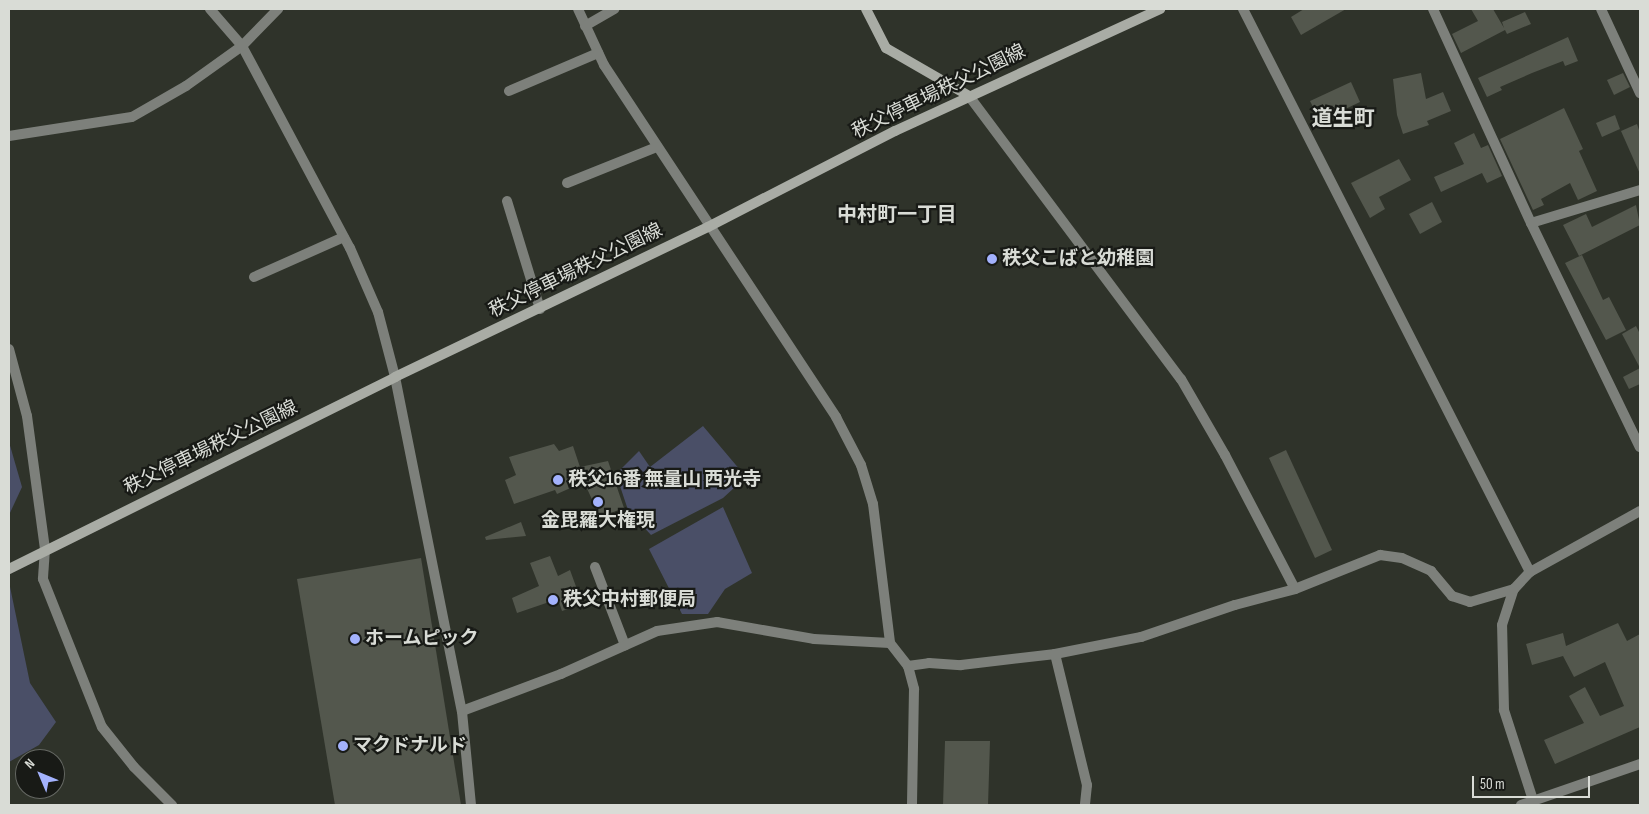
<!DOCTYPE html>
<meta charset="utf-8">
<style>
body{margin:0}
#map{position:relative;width:1649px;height:814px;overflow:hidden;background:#2f332a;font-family:"Sofia Sans Condensed","Noto Sans JP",sans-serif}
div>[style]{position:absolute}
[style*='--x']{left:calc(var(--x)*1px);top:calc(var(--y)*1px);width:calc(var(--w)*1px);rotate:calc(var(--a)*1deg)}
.green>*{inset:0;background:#4a4f67}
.building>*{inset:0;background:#53574d}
.street>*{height:10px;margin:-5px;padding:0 5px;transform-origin:5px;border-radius:5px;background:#7d807b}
.secondary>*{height:10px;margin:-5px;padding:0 5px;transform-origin:5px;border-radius:5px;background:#a9aca5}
.dots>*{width:14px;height:14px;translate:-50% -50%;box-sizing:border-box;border:2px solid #181a16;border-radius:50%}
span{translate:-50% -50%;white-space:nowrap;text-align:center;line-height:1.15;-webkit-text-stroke:4.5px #181a16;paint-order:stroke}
.street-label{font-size:19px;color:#d9dcd6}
.poi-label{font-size:19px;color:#d9dcd6;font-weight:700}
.left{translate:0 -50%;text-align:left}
.neighbourhood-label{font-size:20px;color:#d9dcd6;font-weight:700}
.quarter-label{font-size:21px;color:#d9dcd6;font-weight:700}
.frame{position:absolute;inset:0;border:10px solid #d9dcd6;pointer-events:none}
.north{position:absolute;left:15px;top:749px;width:50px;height:50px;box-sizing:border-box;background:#181a16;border:1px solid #656863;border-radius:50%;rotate:315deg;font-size:14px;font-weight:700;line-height:20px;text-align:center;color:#d9dcd6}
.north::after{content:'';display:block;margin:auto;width:18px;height:22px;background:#a3b2fd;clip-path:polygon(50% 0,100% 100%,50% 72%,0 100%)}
.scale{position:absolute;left:1472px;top:776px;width:118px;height:22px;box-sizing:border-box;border:2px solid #d9dcd6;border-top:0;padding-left:6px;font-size:15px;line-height:18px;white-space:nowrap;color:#d9dcd6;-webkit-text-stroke:4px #181a16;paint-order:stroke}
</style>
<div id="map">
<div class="green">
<i style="clip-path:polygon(703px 426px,746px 477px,723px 498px,651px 535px,628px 510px,616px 474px,639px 451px,650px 467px)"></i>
<i style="clip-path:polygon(9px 442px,22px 487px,9px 515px)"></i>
<i style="clip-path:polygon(723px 507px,752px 573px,725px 589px,708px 614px,682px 614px,649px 549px)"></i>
<i style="clip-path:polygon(9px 582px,30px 683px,56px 722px,39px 745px,9px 762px)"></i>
</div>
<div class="building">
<i style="clip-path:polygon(1304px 9px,1346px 9px,1301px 35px,1291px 17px)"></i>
<i style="clip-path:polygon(1471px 9px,1493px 9px,1504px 28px,1502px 22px,1525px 12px,1531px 24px,1507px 34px,1505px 30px,1461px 53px,1452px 34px,1478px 21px)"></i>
<i style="clip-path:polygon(1568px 37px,1578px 61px,1565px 66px,1563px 61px,1532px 73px,1500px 87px,1502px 90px,1487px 97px,1478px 78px)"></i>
<i style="clip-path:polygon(1421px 73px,1426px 99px,1443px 92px,1451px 111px,1427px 121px,1429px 125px,1403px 134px,1397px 115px,1393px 79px)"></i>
<i style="clip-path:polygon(1623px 73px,1630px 87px,1614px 95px,1607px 80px)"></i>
<i style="clip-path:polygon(1351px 82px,1360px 102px,1320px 121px,1310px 101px)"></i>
<i style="clip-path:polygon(1564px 108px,1583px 149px,1579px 151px,1597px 191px,1578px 200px,1570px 183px,1541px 199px,1544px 205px,1533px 210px,1500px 139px)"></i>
<i style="clip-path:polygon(1615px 115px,1620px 129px,1602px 137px,1596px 123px)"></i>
<i style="clip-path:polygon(1637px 124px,1640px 133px,1640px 174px,1621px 131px)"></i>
<i style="clip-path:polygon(1474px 133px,1481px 148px,1488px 145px,1502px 176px,1487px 183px,1482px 173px,1441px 192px,1434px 177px,1464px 164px,1454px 143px)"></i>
<i style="clip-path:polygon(1399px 159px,1411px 180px,1379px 197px,1385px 209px,1370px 218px,1351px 183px)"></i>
<i style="clip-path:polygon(1432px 202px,1442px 222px,1420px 234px,1409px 214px)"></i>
<i style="clip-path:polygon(1636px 205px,1640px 225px,1579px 256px,1563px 225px,1586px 214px,1592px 227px)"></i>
<i style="clip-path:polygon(1582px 255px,1603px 300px,1609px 297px,1626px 330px,1606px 340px,1565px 263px)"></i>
<i style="clip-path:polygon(1636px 326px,1640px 334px,1640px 368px,1622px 334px)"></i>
<i style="clip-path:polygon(1640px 368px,1640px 384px,1629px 389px,1623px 377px)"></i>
<i style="clip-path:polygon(554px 444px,559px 451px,573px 446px,580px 467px,608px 461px,624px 508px,600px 517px,584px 482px,557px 494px,555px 490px,514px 504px,505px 480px,516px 475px,509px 457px)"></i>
<i style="clip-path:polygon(1286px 450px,1332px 550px,1315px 558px,1269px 458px)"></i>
<i style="clip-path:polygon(521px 522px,526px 536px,486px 540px,485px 537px)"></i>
<i style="clip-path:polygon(550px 556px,558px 576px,570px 570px,578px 592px,573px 593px,577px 606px,562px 611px,558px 599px,517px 613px,512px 598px,539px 586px,530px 563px)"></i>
<i style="clip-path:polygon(421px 558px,461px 805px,335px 805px,297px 579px)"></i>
<i style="clip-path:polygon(1618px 623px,1627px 641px,1640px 634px,1640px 727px,1555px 764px,1544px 740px,1584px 723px,1569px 696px,1585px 687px,1600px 716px,1624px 706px,1605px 662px,1574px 677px,1563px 656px,1532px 665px,1526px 644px,1563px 633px,1566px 646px)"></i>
<i style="clip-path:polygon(945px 741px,990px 741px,988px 805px,943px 805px)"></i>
</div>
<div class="street">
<i style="--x:210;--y:9;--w:49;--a:49.1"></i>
<i style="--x:242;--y:46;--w:229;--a:61.9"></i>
<i style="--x:350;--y:248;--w:70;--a:66.4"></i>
<i style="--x:378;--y:312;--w:67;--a:75.3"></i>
<i style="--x:395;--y:377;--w:341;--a:78.7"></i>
<i style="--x:578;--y:9;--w:62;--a:65.1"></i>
<i style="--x:604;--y:65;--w:422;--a:56.6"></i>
<i style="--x:836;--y:417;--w:54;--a:62.5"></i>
<i style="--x:861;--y:465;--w:41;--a:72.9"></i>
<i style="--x:873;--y:504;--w:140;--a:83"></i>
<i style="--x:1243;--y:9;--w:632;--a:62.99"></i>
<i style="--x:1433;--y:9;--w:235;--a:65.4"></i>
<i style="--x:1531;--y:223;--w:249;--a:64.1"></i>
<i style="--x:1601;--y:9;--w:93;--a:65.1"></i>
<i style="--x:585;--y:26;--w:34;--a:-30"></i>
<i style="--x:509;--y:91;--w:97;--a:-23.1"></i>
<i style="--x:969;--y:96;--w:354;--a:53.2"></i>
<i style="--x:1181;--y:379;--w:88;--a:59.9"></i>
<i style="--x:1225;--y:455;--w:151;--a:62.4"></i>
<i style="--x:9;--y:136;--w:124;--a:-8.8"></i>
<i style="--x:132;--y:117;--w:62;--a:-29.9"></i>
<i style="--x:186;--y:86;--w:69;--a:-35.5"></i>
<i style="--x:242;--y:46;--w:52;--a:-45.8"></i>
<i style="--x:567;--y:183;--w:97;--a:-21.8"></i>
<i style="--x:507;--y:201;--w:113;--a:73"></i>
<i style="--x:1531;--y:223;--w:114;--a:-16.8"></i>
<i style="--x:254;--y:277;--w:98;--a:-24"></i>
<i style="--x:9;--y:349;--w:69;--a:75"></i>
<i style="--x:27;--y:416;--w:134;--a:82.3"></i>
<i style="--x:45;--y:549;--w:30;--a:94"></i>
<i style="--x:43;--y:579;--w:159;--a:68.3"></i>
<i style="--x:102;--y:727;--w:51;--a:51.3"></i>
<i style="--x:134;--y:767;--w:54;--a:45"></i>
<i style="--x:595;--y:567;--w:84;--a:69"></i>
<i style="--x:1055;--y:654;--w:135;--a:76.3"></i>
<i style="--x:1087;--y:785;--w:20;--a:96"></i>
<i style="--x:908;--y:666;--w:21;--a:-8"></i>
<i style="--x:929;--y:663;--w:32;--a:4"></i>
<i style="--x:961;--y:665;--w:95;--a:-6.7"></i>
<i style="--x:1055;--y:654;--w:88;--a:-11.2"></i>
<i style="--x:1141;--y:637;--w:99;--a:-18.8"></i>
<i style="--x:1235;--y:605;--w:62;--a:-14.9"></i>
<i style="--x:1295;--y:589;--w:92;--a:-21.8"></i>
<i style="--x:1380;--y:555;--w:22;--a:8"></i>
<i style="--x:1402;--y:558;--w:32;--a:24"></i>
<i style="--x:1431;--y:571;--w:33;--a:50"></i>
<i style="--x:1452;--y:596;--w:19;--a:18"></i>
<i style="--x:1470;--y:602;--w:46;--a:-16.5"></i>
<i style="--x:1533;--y:800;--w:95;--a:-107.9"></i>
<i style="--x:1504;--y:710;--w:85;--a:-91.3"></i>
<i style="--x:1502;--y:625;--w:38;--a:-72"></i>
<i style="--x:1514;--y:589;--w:23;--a:-47"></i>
<i style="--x:1530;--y:572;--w:126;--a:-29"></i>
<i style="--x:471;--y:805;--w:94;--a:-95.5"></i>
<i style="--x:462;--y:711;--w:106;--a:-20.5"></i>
<i style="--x:561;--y:674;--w:105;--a:-24.1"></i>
<i style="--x:657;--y:631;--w:61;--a:-8.5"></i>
<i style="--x:717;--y:622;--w:98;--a:9.9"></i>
<i style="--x:814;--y:639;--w:76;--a:3"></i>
<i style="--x:890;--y:643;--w:29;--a:52"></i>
<i style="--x:908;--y:666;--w:24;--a:75"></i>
<i style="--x:914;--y:689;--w:116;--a:91"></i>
<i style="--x:1521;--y:805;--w:126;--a:-19"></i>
</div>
<div class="secondary">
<i style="--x:866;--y:9;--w:44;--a:62.9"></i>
<i style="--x:886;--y:48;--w:96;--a:30"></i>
<i style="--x:9;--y:569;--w:431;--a:-26.4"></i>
<i style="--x:395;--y:377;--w:347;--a:-25.6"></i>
<i style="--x:708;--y:227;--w:210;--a:-27.2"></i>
<i style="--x:895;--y:131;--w:292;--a:-24.7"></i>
</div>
<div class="dots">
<i style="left:992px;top:259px;background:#a3b2fd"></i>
<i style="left:558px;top:480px;background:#a3b2fd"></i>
<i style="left:598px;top:502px;background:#a3b2fd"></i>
<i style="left:553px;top:600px;background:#a3b2fd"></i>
<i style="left:355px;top:639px;background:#a3b2fd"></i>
<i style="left:343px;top:746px;background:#a3b2fd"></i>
</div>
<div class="street-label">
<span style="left:939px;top:92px;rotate:-26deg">秩父停車場秩父公園線</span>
<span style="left:576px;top:271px;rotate:-26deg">秩父停車場秩父公園線</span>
<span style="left:211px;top:448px;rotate:-26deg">秩父停車場秩父公園線</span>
</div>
<div class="poi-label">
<span class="left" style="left:1002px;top:259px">秩父こばと幼稚園</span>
<span class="left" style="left:568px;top:480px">秩父16番 無量山 西光寺</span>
<span style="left:598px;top:521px">金毘羅大権現</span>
<span class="left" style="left:563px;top:600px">秩父中村郵便局</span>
<span class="left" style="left:365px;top:639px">ホームピック</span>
<span class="left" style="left:353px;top:746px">マクドナルド</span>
</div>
<div class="neighbourhood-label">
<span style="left:897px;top:215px">中村町一丁目</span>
</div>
<div class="quarter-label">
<span style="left:1343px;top:119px">道生町</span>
</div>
<div class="frame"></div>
<div class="north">N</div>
<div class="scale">50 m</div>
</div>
